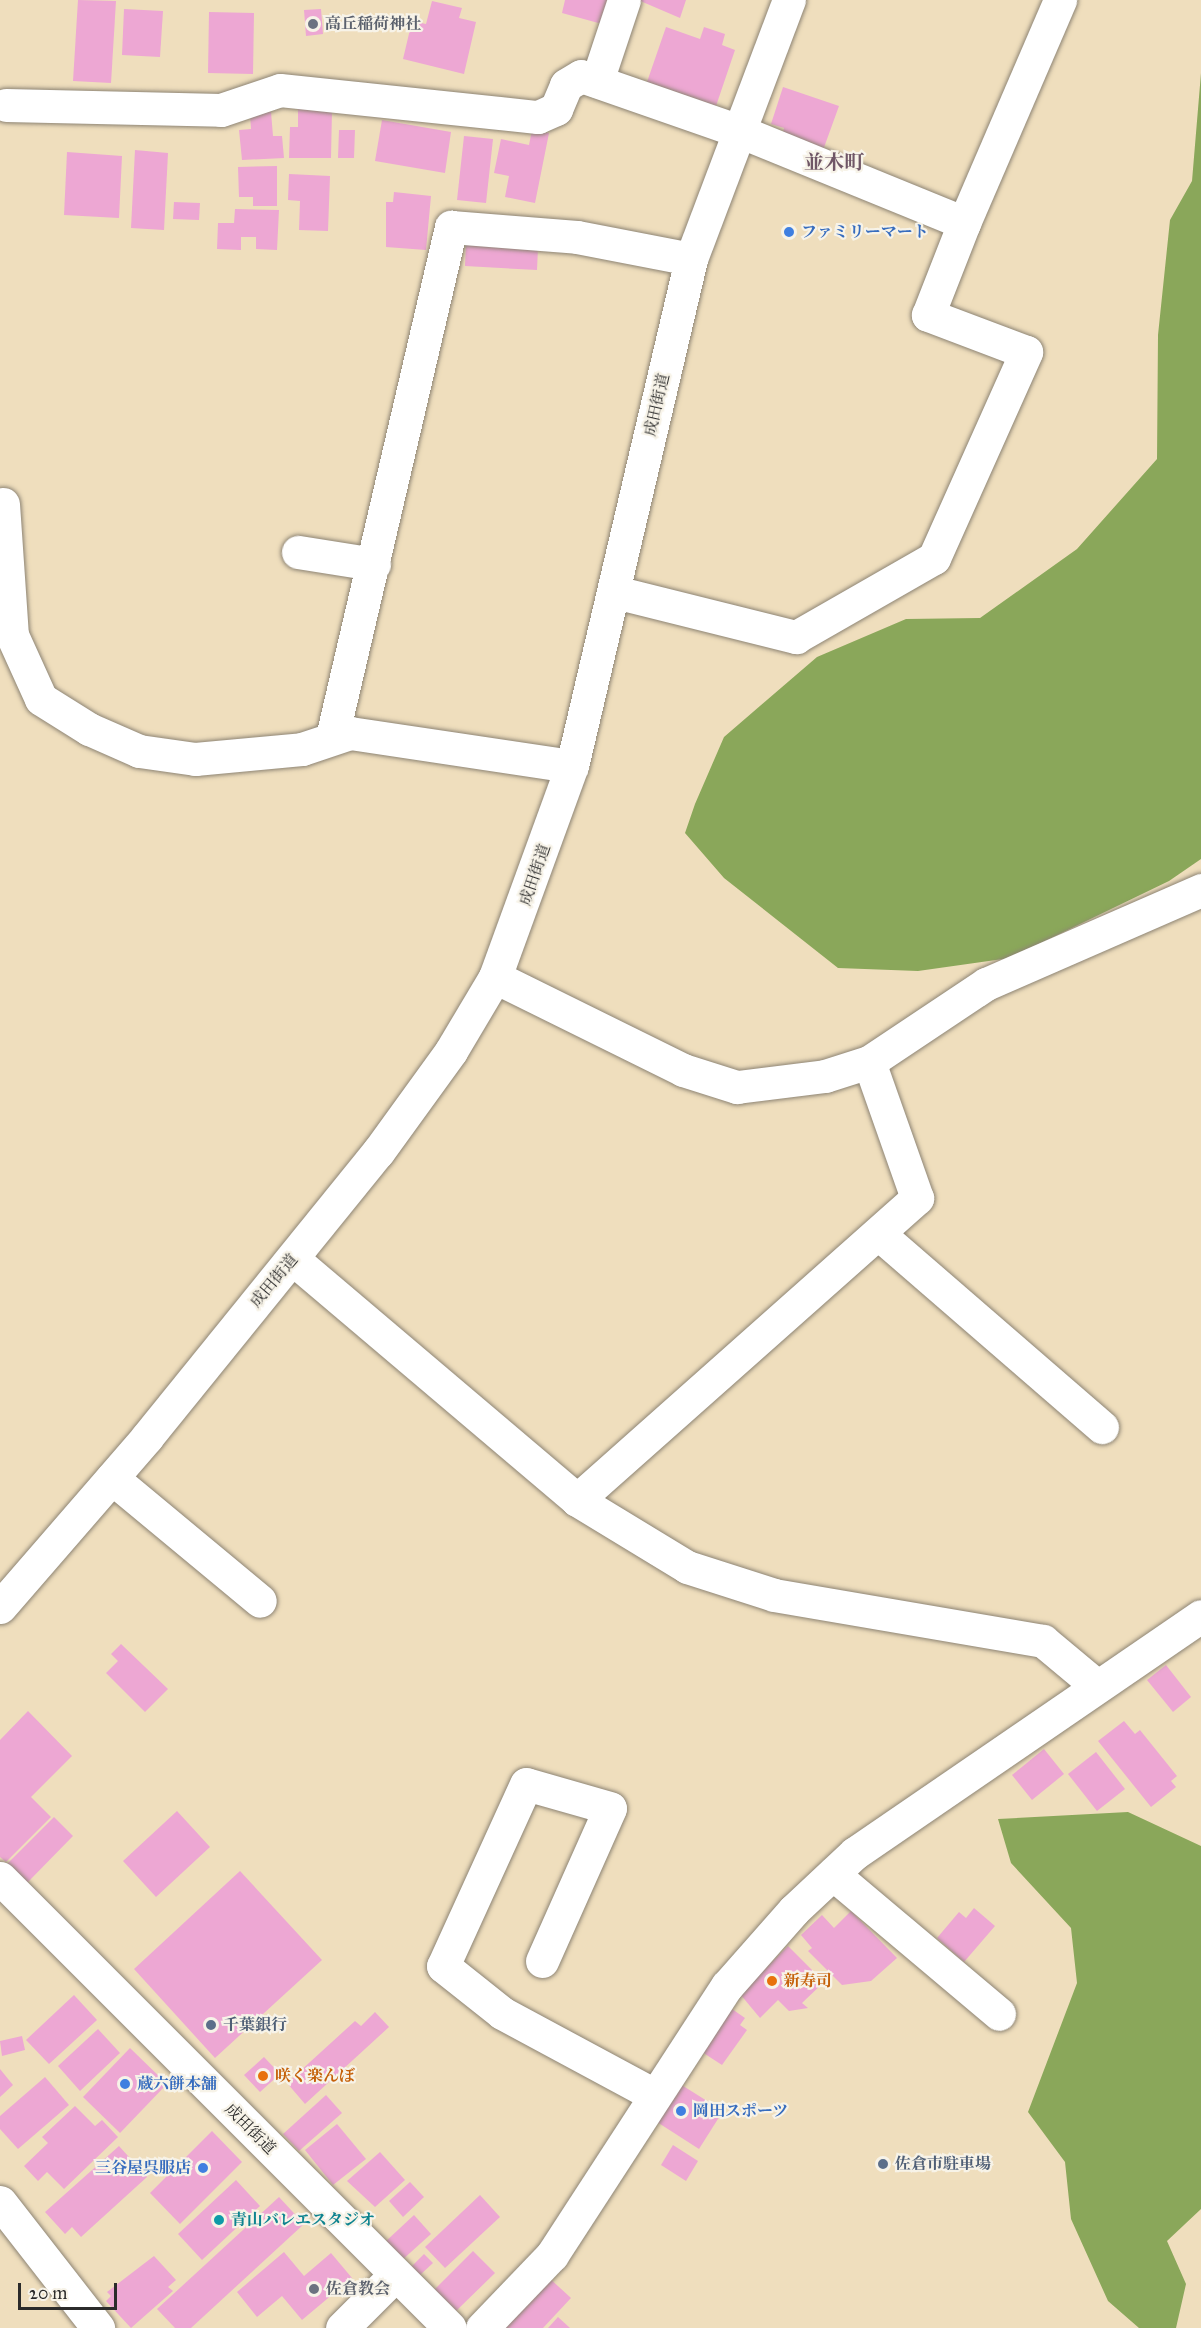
<!DOCTYPE html>
<meta charset="utf-8">
<style>
body{margin:0}
#map{position:relative;width:1201px;height:2328px;overflow:hidden;background:#efdebd;font-family:"IM FELL Great Primer","Noto Serif JP",serif}
div>[style]{position:absolute}
[style*='--x']{left:calc(var(--x)*1px);top:calc(var(--y)*1px);width:calc(var(--w)*1px);rotate:calc(var(--a)*1deg)}
.forest>*{inset:0;background:#8aa75a}
.building>*{inset:0;background:#eda7d3}
.roads{filter:drop-shadow(0 0 2px #8d8474) drop-shadow(0 0 2px #8d8474)}
.minor>*{height:33px;margin:-16.5px;padding:0 16.5px;transform-origin:16.5px;border-radius:16.5px;background:#fff}
.highway>*{height:33px;margin:-16.5px;padding:0 16.5px;transform-origin:16.5px;border-radius:16.5px;background:#fff}
.dots>*{width:16px;height:16px;translate:-50% -50%;box-sizing:border-box;border:3px solid #f7f3e8;border-radius:50%}
span{translate:-50% -50%;white-space:nowrap;text-align:center;line-height:1.15;-webkit-text-stroke:4.5px #f7f3e8;paint-order:stroke}
.worship-label{font-size:16px;color:#5b616d;font-weight:700}
.left{translate:0 -50%;text-align:left}
.shop-label{font-size:16px;color:#366cbe;font-weight:700}
.right{translate:-100% -50%;text-align:right}
.street-label{font-size:16px;color:#2b2b2b}
.food-label{font-size:16px;color:#c56008;font-weight:700}
.service-label{font-size:16px;color:#4e5e75;font-weight:700}
.culture-label{font-size:16px;color:#0d838f;font-weight:700}
.quarter-label{font-size:20px;color:#6f5666;font-weight:700}
.scale{position:absolute;left:18px;top:2283px;width:99px;height:27px;box-sizing:border-box;border:3px solid #2b2b2b;border-top:0;padding-left:8px;font-size:18px;line-height:21px;white-space:nowrap;color:#2b2b2b;-webkit-text-stroke:4px #f7f3e8;paint-order:stroke}
</style>
<div id="map">
<div class="forest">
<i style="clip-path:polygon(1201px 73px,1201px 859px,1169px 881px,1010px 958px,918px 971px,838px 968px,724px 878px,685px 833px,695px 804px,724px 737px,817px 657px,906px 619px,980px 618px,1077px 549px,1157px 459px,1158px 335px,1170px 220px,1192px 181px)"></i>
<i style="clip-path:polygon(1128px 1812px,1201px 1846px,1201px 2209px,1167px 2241px,1186px 2284px,1176px 2328px,1139px 2328px,1108px 2301px,1071px 2219px,1065px 2162px,1028px 2112px,1077px 1983px,1071px 1928px,1011px 1863px,998px 1819px)"></i>
</div>
<div class="building">
<i style="clip-path:polygon(78px 0,116px 1px,111px 83px,73px 81px)"></i>
<i style="clip-path:polygon(565px 0,607px 0,602px 24px,562px 13px)"></i>
<i style="clip-path:polygon(638px 0,686px 0,680px 18px)"></i>
<i style="clip-path:polygon(432px 1px,462px 8px,459px 18px,476px 22px,464px 74px,403px 59px,412px 21px,426px 24px)"></i>
<i style="clip-path:polygon(124px 9px,163px 11px,160px 57px,122px 55px)"></i>
<i style="clip-path:polygon(321px 9px,323px 34px,306px 36px,304px 10px)"></i>
<i style="clip-path:polygon(209px 12px,254px 13px,253px 74px,208px 73px)"></i>
<i style="clip-path:polygon(666px 27px,700px 39px,704px 27px,725px 34px,722px 45px,735px 50px,716px 106px,647px 82px)"></i>
<i style="clip-path:polygon(783px 87px,839px 106px,822px 153px,781px 139px,784px 128px,771px 124px)"></i>
<i style="clip-path:polygon(298px 109px,332px 110px,331px 158px,289px 158px,290px 127px,298px 127px)"></i>
<i style="clip-path:polygon(271px 112px,273px 136px,282px 136px,284px 158px,242px 160px,239px 130px,251px 129px,250px 113px)"></i>
<i style="clip-path:polygon(382px 120px,451px 132px,445px 173px,375px 161px)"></i>
<i style="clip-path:polygon(339px 130px,355px 130px,354px 158px,338px 158px)"></i>
<i style="clip-path:polygon(532px 130px,549px 133px,535px 203px,505px 197px,509px 176px,494px 173px,501px 139px,529px 145px)"></i>
<i style="clip-path:polygon(464px 136px,493px 139px,486px 203px,457px 200px)"></i>
<i style="clip-path:polygon(135px 150px,168px 153px,164px 230px,131px 228px)"></i>
<i style="clip-path:polygon(67px 152px,122px 156px,119px 218px,64px 215px)"></i>
<i style="clip-path:polygon(277px 166px,277px 206px,253px 206px,253px 197px,239px 197px,238px 167px)"></i>
<i style="clip-path:polygon(289px 174px,330px 176px,328px 231px,299px 230px,300px 201px,288px 200px)"></i>
<i style="clip-path:polygon(394px 192px,431px 196px,426px 250px,386px 247px,386px 202px,393px 202px)"></i>
<i style="clip-path:polygon(174px 202px,200px 203px,199px 220px,173px 219px)"></i>
<i style="clip-path:polygon(235px 209px,279px 210px,277px 250px,256px 249px,256px 237px,241px 237px,241px 250px,217px 249px,218px 223px,234px 223px)"></i>
<i style="clip-path:polygon(466px 243px,538px 248px,537px 270px,465px 266px)"></i>
<i style="clip-path:polygon(121px 1644px,168px 1689px,145px 1712px,106px 1673px,118px 1661px,111px 1654px)"></i>
<i style="clip-path:polygon(1166px 1665px,1191px 1697px,1173px 1712px,1147px 1680px)"></i>
<i style="clip-path:polygon(28px 1711px,72px 1756px,31px 1797px,51px 1817px,6px 1862px,0 1857px,0 1740px)"></i>
<i style="clip-path:polygon(1124px 1721px,1135px 1734px,1140px 1730px,1177px 1776px,1171px 1781px,1176px 1787px,1151px 1807px,1098px 1741px)"></i>
<i style="clip-path:polygon(1044px 1749px,1064px 1774px,1032px 1800px,1012px 1775px)"></i>
<i style="clip-path:polygon(1096px 1752px,1125px 1789px,1097px 1811px,1068px 1774px)"></i>
<i style="clip-path:polygon(177px 1811px,210px 1847px,156px 1897px,123px 1861px)"></i>
<i style="clip-path:polygon(54px 1817px,73px 1836px,27px 1883px,7px 1864px)"></i>
<i style="clip-path:polygon(240px 1871px,322px 1960px,215px 2058px,134px 1969px)"></i>
<i style="clip-path:polygon(974px 1908px,995px 1926px,964px 1962px,937px 1938px,959px 1912px,966px 1918px)"></i>
<i style="clip-path:polygon(851px 1911px,897px 1958px,871px 1981px,842px 1985px,808px 1951px,812px 1948px,801px 1935px,822px 1915px,834px 1928px)"></i>
<i style="clip-path:polygon(788px 1946px,824px 1982px,802px 2003px,808px 2008px,789px 2011px,778px 2000px,760px 2018px,740px 1994px)"></i>
<i style="clip-path:polygon(74px 1995px,97px 2020px,49px 2064px,26px 2040px)"></i>
<i style="clip-path:polygon(732px 2009px,745px 2018px,740px 2025px,747px 2030px,722px 2065px,702px 2052px)"></i>
<i style="clip-path:polygon(375px 2012px,389px 2027px,305px 2104px,287px 2083px,355px 2021px,361px 2026px)"></i>
<i style="clip-path:polygon(98px 2029px,120px 2053px,80px 2091px,58px 2066px)"></i>
<i style="clip-path:polygon(22px 2036px,25px 2050px,2px 2056px,0 2041px)"></i>
<i style="clip-path:polygon(130px 2048px,167px 2084px,120px 2133px,83px 2097px)"></i>
<i style="clip-path:polygon(264px 2057px,280px 2074px,260px 2092px,244px 2075px)"></i>
<i style="clip-path:polygon(0 2069px,13px 2085px,0 2097px)"></i>
<i style="clip-path:polygon(45px 2077px,69px 2105px,18px 2149px,0 2129px,0 2116px)"></i>
<i style="clip-path:polygon(680px 2084px,723px 2111px,699px 2149px,657px 2122px)"></i>
<i style="clip-path:polygon(326px 2095px,342px 2113px,299px 2151px,283px 2134px)"></i>
<i style="clip-path:polygon(75px 2106px,95px 2126px,102px 2120px,118px 2137px,64px 2189px,47px 2172px,38px 2181px,24px 2166px,48px 2143px,42px 2137px)"></i>
<i style="clip-path:polygon(337px 2124px,366px 2159px,333px 2185px,305px 2150px)"></i>
<i style="clip-path:polygon(212px 2131px,242px 2162px,180px 2224px,150px 2193px)"></i>
<i style="clip-path:polygon(673px 2145px,698px 2161px,686px 2181px,661px 2165px)"></i>
<i style="clip-path:polygon(119px 2146px,147px 2177px,81px 2237px,72px 2227px,65px 2234px,45px 2212px)"></i>
<i style="clip-path:polygon(380px 2152px,405px 2180px,375px 2207px,347px 2181px)"></i>
<i style="clip-path:polygon(236px 2180px,260px 2206px,202px 2260px,178px 2234px)"></i>
<i style="clip-path:polygon(410px 2182px,424px 2197px,403px 2217px,389px 2201px)"></i>
<i style="clip-path:polygon(480px 2195px,500px 2217px,445px 2268px,425px 2247px)"></i>
<i style="clip-path:polygon(279px 2197px,304px 2224px,191px 2328px,175px 2328px,157px 2309px)"></i>
<i style="clip-path:polygon(414px 2215px,431px 2234px,401px 2261px,384px 2243px)"></i>
<i style="clip-path:polygon(473px 2251px,495px 2273px,454px 2313px,433px 2291px)"></i>
<i style="clip-path:polygon(284px 2252px,304px 2276px,331px 2253px,352px 2278px,302px 2320px,282px 2296px,257px 2317px,237px 2292px)"></i>
<i style="clip-path:polygon(424px 2254px,433px 2263px,419px 2276px,410px 2268px)"></i>
<i style="clip-path:polygon(154px 2256px,176px 2280px,168px 2287px,173px 2291px,131px 2328px,106px 2301px,111px 2296px,107px 2292px)"></i>
<i style="clip-path:polygon(547px 2276px,571px 2298px,543px 2328px,501px 2328px)"></i>
<i style="clip-path:polygon(558px 2317px,570px 2328px,548px 2328px)"></i>
</div>
<div class="roads">
<div class="minor">
<i style="--x:597;--y:81;--w:85;--a:-71.6"></i>
<i style="--x:6;--y:105;--w:215;--a:1.3"></i>
<i style="--x:221;--y:110;--w:62;--a:-18.7"></i>
<i style="--x:280;--y:90;--w:259;--a:6"></i>
<i style="--x:538;--y:117;--w:20;--a:-24"></i>
<i style="--x:556;--y:109;--w:26;--a:-67"></i>
<i style="--x:566;--y:85;--w:17;--a:-31"></i>
<i style="--x:581;--y:76;--w:167;--a:19.2"></i>
<i style="--x:739;--y:131;--w:243;--a:22.2"></i>
<i style="--x:964;--y:223;--w:243;--a:-66.7"></i>
<i style="--x:3;--y:504;--w:131;--a:86.1"></i>
<i style="--x:12;--y:635;--w:70;--a:65.6"></i>
<i style="--x:41;--y:699;--w:57;--a:32"></i>
<i style="--x:89;--y:729;--w:55;--a:23.7"></i>
<i style="--x:139;--y:751;--w:57;--a:8.1"></i>
<i style="--x:195;--y:759;--w:107;--a:-5.3"></i>
<i style="--x:302;--y:749;--w:51;--a:-18.4"></i>
<i style="--x:350;--y:733;--w:224;--a:8.5"></i>
<i style="--x:298;--y:552;--w:77;--a:9"></i>
<i style="--x:615;--y:592;--w:187;--a:14"></i>
<i style="--x:796;--y:637;--w:159;--a:-29.8"></i>
<i style="--x:934;--y:558;--w:226;--a:-65.9"></i>
<i style="--x:1026;--y:352;--w:105;--a:-159.3"></i>
<i style="--x:928;--y:315;--w:99;--a:-68.6"></i>
<i style="--x:332;--y:737;--w:524;--a:-76.87"></i>
<i style="--x:451;--y:227;--w:126;--a:4.5"></i>
<i style="--x:577;--y:237;--w:116;--a:10.9"></i>
<i style="--x:495;--y:977;--w:210;--a:26.3"></i>
<i style="--x:683;--y:1070;--w:57;--a:17.5"></i>
<i style="--x:737;--y:1087;--w:89;--a:-7.1"></i>
<i style="--x:825;--y:1076;--w:46;--a:-17.7"></i>
<i style="--x:869;--y:1062;--w:141;--a:-33.7"></i>
<i style="--x:986;--y:984;--w:235;--a:-23.6"></i>
<i style="--x:879;--y:1234;--w:295;--a:40.9"></i>
<i style="--x:293;--y:1259;--w:372;--a:40.3"></i>
<i style="--x:577;--y:1500;--w:129;--a:31.3"></i>
<i style="--x:687;--y:1567;--w:91;--a:17.8"></i>
<i style="--x:774;--y:1595;--w:273;--a:9.7"></i>
<i style="--x:1043;--y:1641;--w:70;--a:39.8"></i>
<i style="--x:112;--y:1478;--w:192;--a:39.7"></i>
<i style="--x:577;--y:1500;--w:455;--a:-41.6"></i>
<i style="--x:917;--y:1198;--w:144;--a:-109.4"></i>
<i style="--x:833;--y:1874;--w:217;--a:40.1"></i>
<i style="--x:0;--y:1878;--w:636;--a:45"></i>
<i style="--x:542;--y:1961;--w:167;--a:-66"></i>
<i style="--x:610;--y:1808;--w:87;--a:-164.1"></i>
<i style="--x:526;--y:1784;--w:200;--a:114.5"></i>
<i style="--x:443;--y:1966;--w:75;--a:38.5"></i>
<i style="--x:502;--y:2013;--w:173;--a:28.3"></i>
<i style="--x:0;--y:2202;--w:160;--a:52.1"></i>
<i style="--x:342;--y:2328;--w:75;--a:-45"></i>
<i style="--x:482;--y:2328;--w:101;--a:-46.2"></i>
<i style="--x:552;--y:2255;--w:321;--a:-57"></i>
<i style="--x:727;--y:1986;--w:101;--a:-48.6"></i>
<i style="--x:794;--y:1910;--w:83;--a:-43.1"></i>
<i style="--x:855;--y:1853;--w:419;--a:-34.4"></i>
</div>
<div class="highway">
<i style="--x:0;--y:1607;--w:225;--a:-49.1"></i>
<i style="--x:147;--y:1437;--w:367;--a:-51"></i>
<i style="--x:378;--y:1152;--w:125;--a:-54.1"></i>
<i style="--x:451;--y:1051;--w:86;--a:-59.3"></i>
<i style="--x:495;--y:977;--w:225;--a:-70"></i>
<i style="--x:572;--y:766;--w:521;--a:-76.79"></i>
<i style="--x:691;--y:259;--w:277;--a:-69.3"></i>
</div>
</div>
<div class="dots">
<i style="left:313px;top:24px;background:#6b7280"></i>
<i style="left:789px;top:232px;background:#3f7fe0"></i>
<i style="left:772px;top:1981px;background:#e8710a"></i>
<i style="left:211px;top:2025px;background:#5c6f8a"></i>
<i style="left:263px;top:2076px;background:#e8710a"></i>
<i style="left:125px;top:2084px;background:#3f7fe0"></i>
<i style="left:681px;top:2111px;background:#3f7fe0"></i>
<i style="left:883px;top:2164px;background:#5c6f8a"></i>
<i style="left:203px;top:2168px;background:#3f7fe0"></i>
<i style="left:219px;top:2220px;background:#0f9aa8"></i>
<i style="left:314px;top:2289px;background:#6b7280"></i>
</div>
<div class="worship-label">
<span class="left" style="left:325px;top:24px">高丘稲荷神社</span>
<span class="left" style="left:326px;top:2289px">佐倉教会</span>
</div>
<div class="shop-label">
<span class="left" style="left:801px;top:232px">ファミリーマート</span>
<span class="left" style="left:137px;top:2084px">蔵六餅本舗</span>
<span class="left" style="left:693px;top:2111px">岡田スポーツ</span>
<span class="right" style="left:191px;top:2168px">三谷屋呉服店</span>
</div>
<div class="street-label">
<span style="left:657px;top:405px;rotate:-77deg">成田街道</span>
<span style="left:535px;top:875px;rotate:-71deg">成田街道</span>
<span style="left:274px;top:1281px;rotate:-50deg">成田街道</span>
<span style="left:250px;top:2129px;rotate:45deg">成田街道</span>
</div>
<div class="food-label">
<span class="left" style="left:784px;top:1981px">新寿司</span>
<span class="left" style="left:275px;top:2076px">咲く楽んぼ</span>
</div>
<div class="service-label">
<span class="left" style="left:223px;top:2025px">千葉銀行</span>
<span class="left" style="left:895px;top:2164px">佐倉市駐車場</span>
</div>
<div class="culture-label">
<span class="left" style="left:231px;top:2220px">青山バレエスタジオ</span>
</div>
<div class="quarter-label">
<span style="left:834px;top:162px">並木町</span>
</div>
<div class="scale">20 m</div>
</div>
